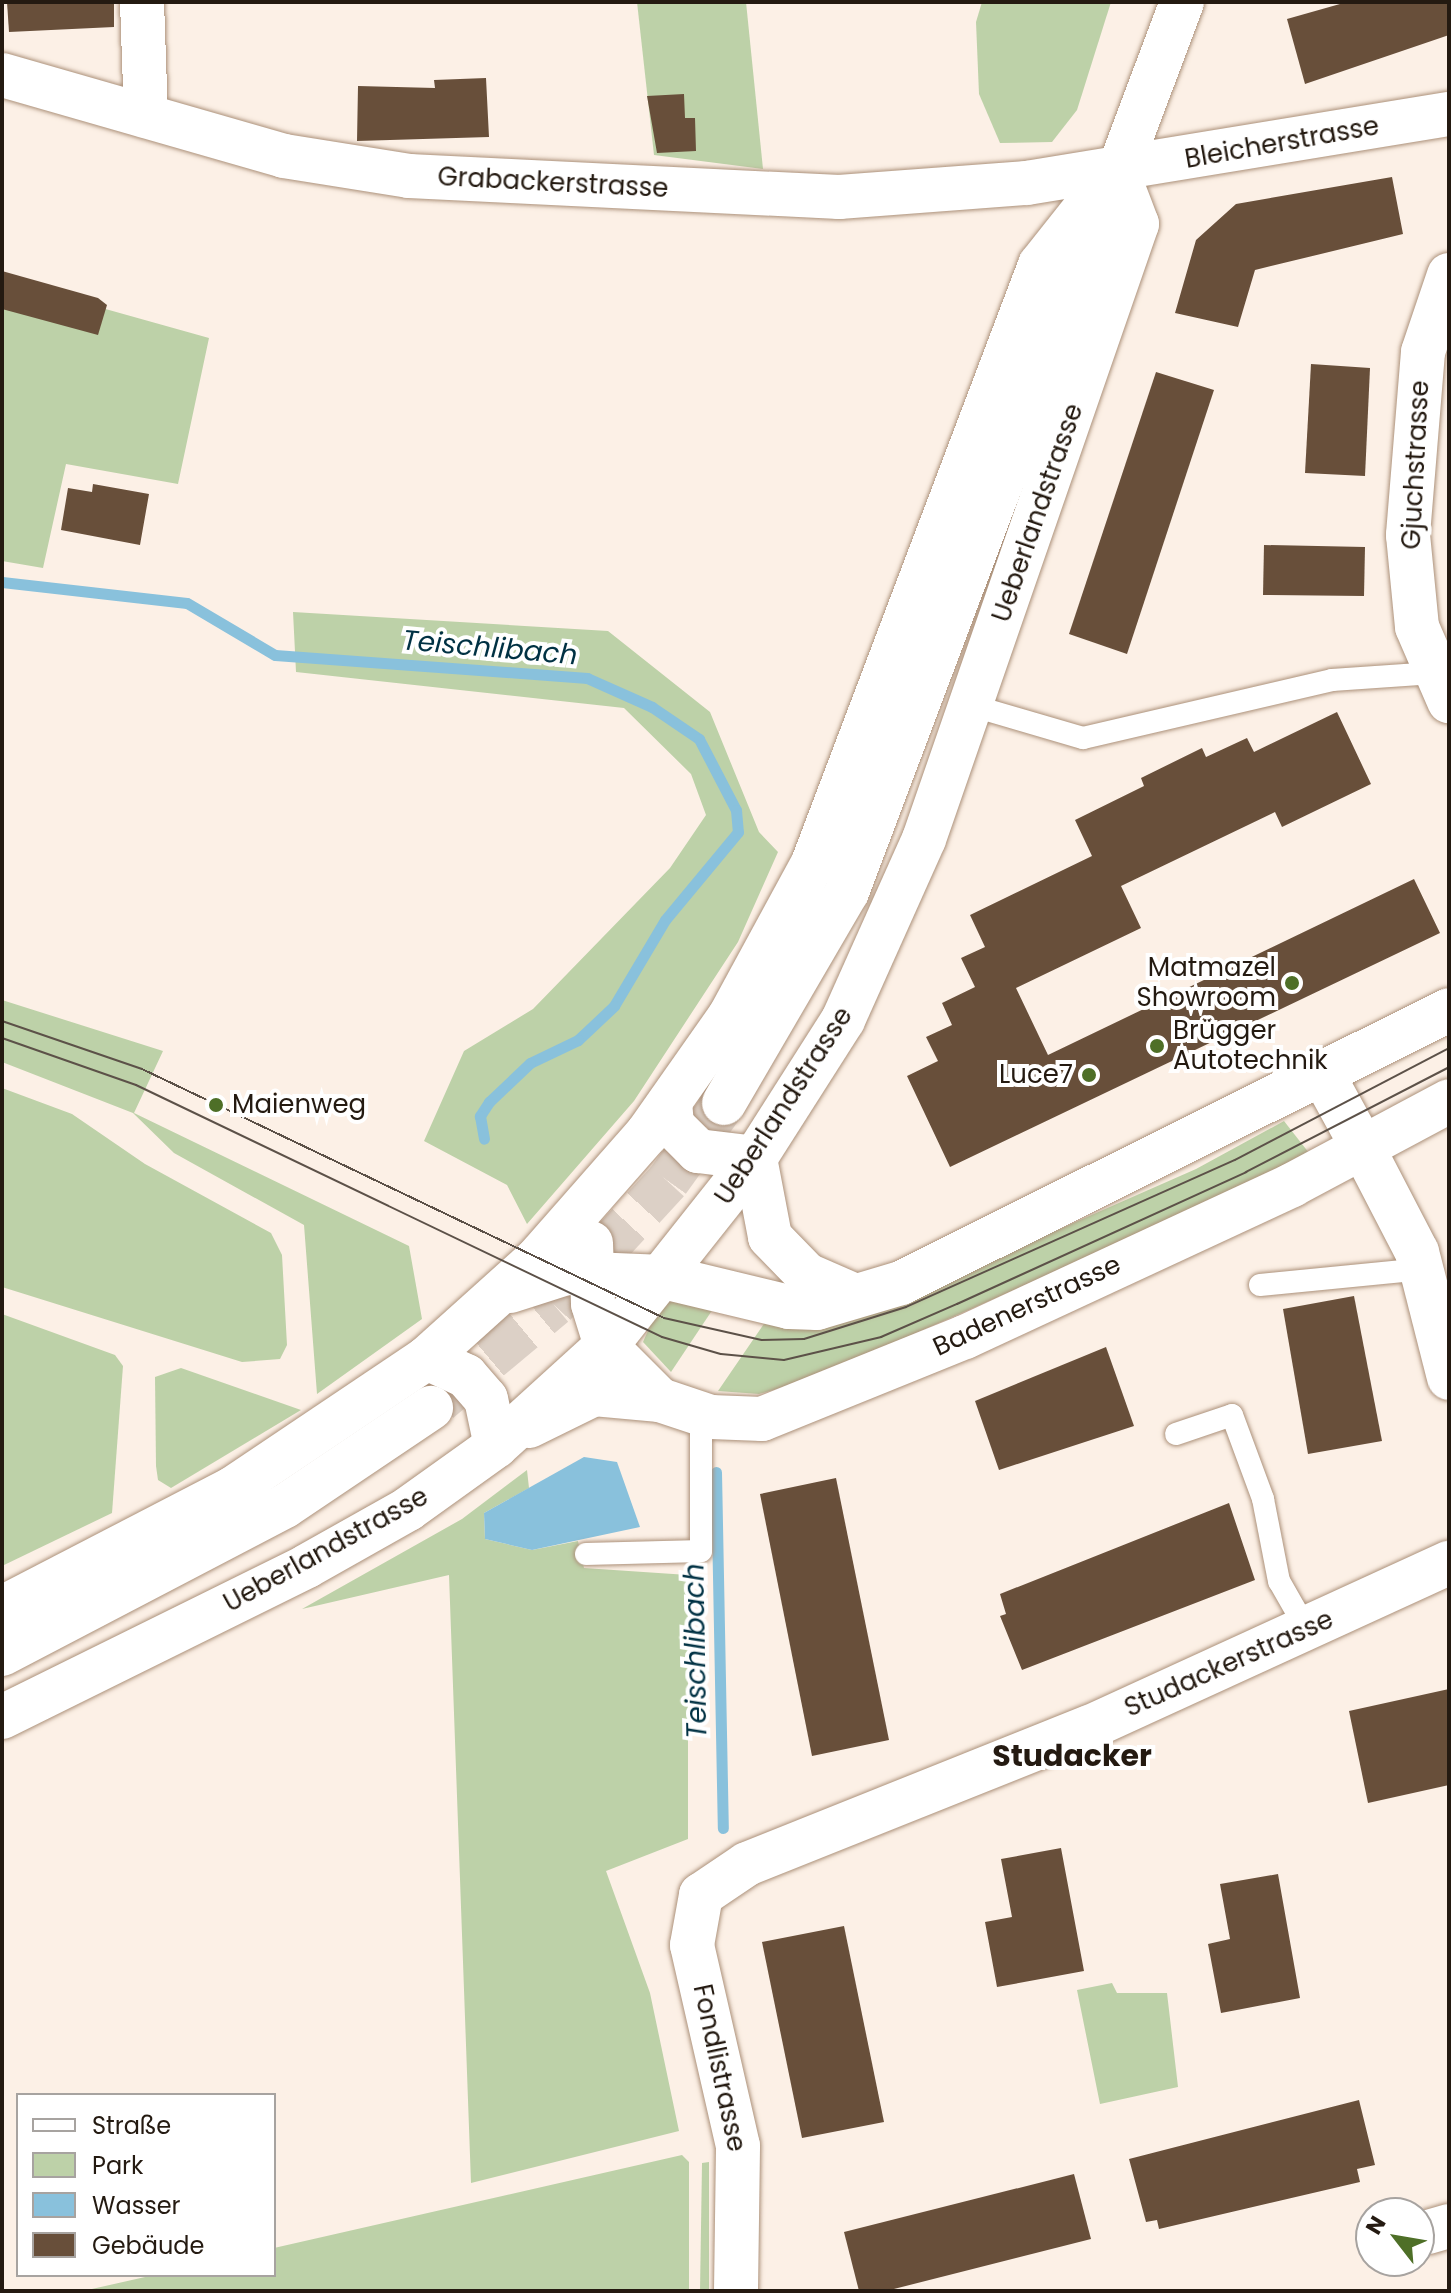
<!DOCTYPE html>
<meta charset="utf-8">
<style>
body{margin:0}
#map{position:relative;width:1451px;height:2293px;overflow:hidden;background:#fcf0e6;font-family:Poppins,sans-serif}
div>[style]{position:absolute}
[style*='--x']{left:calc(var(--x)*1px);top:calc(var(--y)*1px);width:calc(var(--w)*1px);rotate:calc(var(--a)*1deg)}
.green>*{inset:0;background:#bdd1a8}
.water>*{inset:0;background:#89c1dc}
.stream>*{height:11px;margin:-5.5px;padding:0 5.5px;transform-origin:5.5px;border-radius:5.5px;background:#89c1dc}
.building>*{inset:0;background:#684f3a}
.primary-tunnel>*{height:44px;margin-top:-22px;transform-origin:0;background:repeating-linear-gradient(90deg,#dcd0c6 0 44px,transparent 0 66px)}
.roads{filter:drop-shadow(0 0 2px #ac917a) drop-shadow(0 0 2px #ac917a)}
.service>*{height:22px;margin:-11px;padding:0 11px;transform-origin:11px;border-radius:11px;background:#fff}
.minor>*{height:44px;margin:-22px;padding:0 22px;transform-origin:22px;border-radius:22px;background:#fff}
.tertiary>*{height:44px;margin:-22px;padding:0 22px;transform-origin:22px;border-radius:22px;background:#fff}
.secondary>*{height:44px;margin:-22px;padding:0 22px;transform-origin:22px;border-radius:22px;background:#fff}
.primary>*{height:44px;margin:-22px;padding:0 22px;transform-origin:22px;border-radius:22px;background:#fff}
.tram>*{height:2px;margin:-1px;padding:0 1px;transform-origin:1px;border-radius:1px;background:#5c5148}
.dots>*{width:22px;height:22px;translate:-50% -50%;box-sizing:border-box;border:4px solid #fff;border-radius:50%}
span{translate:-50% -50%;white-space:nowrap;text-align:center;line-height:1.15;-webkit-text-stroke:8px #fff;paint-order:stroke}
.street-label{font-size:26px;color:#241a11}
.poi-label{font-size:26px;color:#241a11}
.right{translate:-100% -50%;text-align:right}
.left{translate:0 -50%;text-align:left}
.water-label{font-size:28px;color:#003143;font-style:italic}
.quarter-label{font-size:30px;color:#241a11;font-weight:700}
.frame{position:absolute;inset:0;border:4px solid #241a11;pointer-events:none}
.legend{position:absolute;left:16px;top:2093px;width:260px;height:184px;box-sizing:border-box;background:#fff;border:2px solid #a7a3a0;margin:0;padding:10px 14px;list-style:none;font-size:24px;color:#241a11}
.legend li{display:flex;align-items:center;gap:16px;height:40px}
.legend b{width:40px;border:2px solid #a7a3a0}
.north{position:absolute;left:1355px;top:2197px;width:80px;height:80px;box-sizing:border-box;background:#fff;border:2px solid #a7a3a0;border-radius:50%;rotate:301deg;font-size:22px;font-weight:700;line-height:32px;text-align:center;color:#241a11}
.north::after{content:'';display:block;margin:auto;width:28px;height:36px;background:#4e6f27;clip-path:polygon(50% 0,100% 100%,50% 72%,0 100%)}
</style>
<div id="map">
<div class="green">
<i style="clip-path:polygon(637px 2px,746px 2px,763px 169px,654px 155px)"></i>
<i style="clip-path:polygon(982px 2px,1111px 2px,1077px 110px,1052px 142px,1000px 143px,979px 94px,976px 22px)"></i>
<i style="clip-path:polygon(2px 280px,209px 338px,178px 484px,66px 464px,43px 568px,2px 561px)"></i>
<i style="clip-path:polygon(293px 612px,608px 631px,710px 712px,759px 832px,778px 852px,738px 942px,634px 1101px,527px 1224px,507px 1185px,424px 1141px,464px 1051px,533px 1009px,670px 868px,706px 815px,691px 774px,624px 708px,296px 672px)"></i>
<i style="clip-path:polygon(2px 1000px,163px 1051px,134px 1113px,409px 1246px,422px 1319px,317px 1394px,304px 1225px,174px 1153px,133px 1113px,2px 1062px)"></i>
<i style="clip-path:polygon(2px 1088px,72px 1114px,145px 1164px,271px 1233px,282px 1255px,287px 1345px,280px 1359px,242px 1362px,2px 1287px)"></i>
<i style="clip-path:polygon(1284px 1121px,1309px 1153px,1301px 1164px,811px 1379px,759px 1394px,718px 1391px,768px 1318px,901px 1299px,1196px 1169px)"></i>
<i style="clip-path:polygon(662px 1299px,715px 1306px,671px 1372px,643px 1342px)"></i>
<i style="clip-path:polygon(2px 1314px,115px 1355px,123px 1366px,112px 1513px,2px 1566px)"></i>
<i style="clip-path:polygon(181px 1368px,301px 1410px,171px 1488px,158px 1480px,156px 1466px,155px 1377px)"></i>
<i style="clip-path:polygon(527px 1470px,529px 1488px,484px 1513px,485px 1539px,532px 1550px,578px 1541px,584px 1568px,688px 1575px,688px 1839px,606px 1871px,650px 1993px,679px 2131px,471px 2183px,449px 1575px,302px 1609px,462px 1519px)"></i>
<i style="clip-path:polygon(1112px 1983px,1117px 1993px,1167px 1993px,1178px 2087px,1100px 2104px,1077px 1990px)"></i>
<i style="clip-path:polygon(682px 2155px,689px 2162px,689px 2291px,83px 2291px,154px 2275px,274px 2275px,274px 2248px)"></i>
<i style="clip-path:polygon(709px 2162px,709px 2291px,700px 2291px,702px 2163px)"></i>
</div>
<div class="water">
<i style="clip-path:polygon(584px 1457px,617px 1462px,640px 1527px,532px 1550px,485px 1539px,484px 1513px)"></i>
</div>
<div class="stream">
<i style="--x:2;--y:582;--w:186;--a:6.5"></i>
<i style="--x:187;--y:603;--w:102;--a:30.6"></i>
<i style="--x:275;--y:655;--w:313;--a:4.2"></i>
<i style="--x:587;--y:678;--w:71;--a:24"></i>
<i style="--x:652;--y:707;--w:57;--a:34.2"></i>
<i style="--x:699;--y:739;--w:80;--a:62.5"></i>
<i style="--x:736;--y:810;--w:22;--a:85"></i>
<i style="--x:738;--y:832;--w:114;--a:129.7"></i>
<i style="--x:665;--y:920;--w:100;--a:120.7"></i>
<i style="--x:614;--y:1006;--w:50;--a:136.6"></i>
<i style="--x:578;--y:1040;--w:53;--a:154.4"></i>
<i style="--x:530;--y:1063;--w:57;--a:136.4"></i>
<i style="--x:489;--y:1102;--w:17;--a:123"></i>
<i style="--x:480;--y:1116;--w:23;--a:80"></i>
<i style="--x:716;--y:1472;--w:356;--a:88.9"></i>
</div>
<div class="building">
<i style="clip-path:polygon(7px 2px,114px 2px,114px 27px,9px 32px)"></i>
<i style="clip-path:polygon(1347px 2px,1449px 2px,1449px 35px,1305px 84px,1287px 19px)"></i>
<i style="clip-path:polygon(486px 78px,489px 137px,357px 141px,358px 86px,435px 88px,434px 80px)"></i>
<i style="clip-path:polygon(684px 94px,685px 118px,695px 118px,696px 151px,657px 153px,647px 96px)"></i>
<i style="clip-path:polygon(1392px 177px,1403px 234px,1255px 270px,1238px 327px,1175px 313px,1196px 240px,1236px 204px)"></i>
<i style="clip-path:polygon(2px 271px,98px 298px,107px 305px,98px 335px,2px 309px)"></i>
<i style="clip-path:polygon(1311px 364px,1370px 368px,1365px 476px,1305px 473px)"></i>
<i style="clip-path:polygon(1156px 372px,1214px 390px,1127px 654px,1069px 634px)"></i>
<i style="clip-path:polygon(93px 484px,149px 494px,140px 545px,61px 530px,68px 488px,92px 492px)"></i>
<i style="clip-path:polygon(1264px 545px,1365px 547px,1364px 596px,1263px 595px)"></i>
<i style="clip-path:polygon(1337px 712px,1371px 784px,1282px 827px,1275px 812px,1121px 886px,1141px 928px,1016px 988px,1048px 1055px,1414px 879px,1440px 933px,950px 1167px,907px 1076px,938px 1061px,926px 1037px,952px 1025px,942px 1003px,975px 987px,961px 958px,985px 947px,970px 915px,1092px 856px,1075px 820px,1144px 786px,1141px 778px,1202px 748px,1206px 757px,1247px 738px,1254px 752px)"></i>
<i style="clip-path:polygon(1354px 1296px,1382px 1441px,1308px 1454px,1283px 1309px)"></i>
<i style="clip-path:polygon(1106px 1347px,1134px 1426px,999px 1470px,975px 1401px)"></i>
<i style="clip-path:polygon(836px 1478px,889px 1740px,812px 1756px,760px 1494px)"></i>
<i style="clip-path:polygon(1229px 1503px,1255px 1580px,1022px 1670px,1000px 1616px,1006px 1614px,1000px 1594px)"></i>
<i style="clip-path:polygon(1449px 1689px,1449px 1785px,1368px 1803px,1349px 1711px)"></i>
<i style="clip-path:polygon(1061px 1848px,1084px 1971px,997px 1987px,985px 1922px,1012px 1917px,1001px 1859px)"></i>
<i style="clip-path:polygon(1278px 1874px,1300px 1998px,1221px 2013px,1208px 1944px,1230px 1939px,1220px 1884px)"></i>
<i style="clip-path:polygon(844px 1926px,884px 2122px,802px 2138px,762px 1942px)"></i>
<i style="clip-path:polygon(1359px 2100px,1375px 2165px,1357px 2169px,1360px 2182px,1159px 2229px,1157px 2220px,1146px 2222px,1129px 2159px)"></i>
<i style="clip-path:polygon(1074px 2174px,1091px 2239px,886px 2291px,859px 2291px,844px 2232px)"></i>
</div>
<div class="primary-tunnel">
<i style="--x:439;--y:1401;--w:150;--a:-39.9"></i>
<i style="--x:554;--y:1305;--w:168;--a:-47.4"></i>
<i style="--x:668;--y:1181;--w:96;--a:-54.3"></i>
</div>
<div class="roads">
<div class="service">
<i style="--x:970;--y:705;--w:118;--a:16.3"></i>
<i style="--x:1083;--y:738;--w:256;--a:-13.1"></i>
<i style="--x:1332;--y:680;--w:102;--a:-3.9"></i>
<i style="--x:1260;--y:1285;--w:164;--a:-5.6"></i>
<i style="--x:1176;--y:1434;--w:59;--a:-18.7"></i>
<i style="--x:1232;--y:1415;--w:90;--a:69.7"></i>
<i style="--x:1263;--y:1499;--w:84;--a:79"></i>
<i style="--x:1279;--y:1581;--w:56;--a:60.3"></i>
<i style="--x:586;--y:1554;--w:115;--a:-1.5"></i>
<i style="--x:701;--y:1551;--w:137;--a:-90"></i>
</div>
<div class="minor">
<i style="--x:142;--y:2;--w:114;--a:88"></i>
<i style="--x:2;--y:75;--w:293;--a:16"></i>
<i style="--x:284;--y:156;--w:127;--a:9.1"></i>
<i style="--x:409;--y:176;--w:431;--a:2.8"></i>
<i style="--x:839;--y:197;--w:189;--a:-4.3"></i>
<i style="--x:1027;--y:183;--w:428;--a:-9.3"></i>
<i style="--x:1449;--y:275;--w:81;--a:108.7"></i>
<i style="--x:1423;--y:352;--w:184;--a:94.7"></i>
<i style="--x:1408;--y:535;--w:92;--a:84.4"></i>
<i style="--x:1417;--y:627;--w:81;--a:66.6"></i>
<i style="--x:1428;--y:2232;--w:22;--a:-16"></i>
<i style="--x:736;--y:2291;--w:145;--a:-89.2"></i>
<i style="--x:738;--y:2146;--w:206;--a:-102.9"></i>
<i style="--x:692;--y:1945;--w:51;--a:-79.8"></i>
<i style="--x:701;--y:1895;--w:55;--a:-34"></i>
<i style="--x:747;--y:1864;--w:369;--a:-21.8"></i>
<i style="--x:1090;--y:1727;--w:395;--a:-24.6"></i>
</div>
<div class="tertiary">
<i style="--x:1363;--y:1148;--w:117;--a:62.6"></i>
<i style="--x:1417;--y:1252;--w:130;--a:75.7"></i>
</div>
<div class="secondary">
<i style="--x:1323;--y:1075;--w:83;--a:61.3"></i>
<i style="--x:755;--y:1158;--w:80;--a:79.2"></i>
<i style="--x:770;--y:1237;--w:53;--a:45.8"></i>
<i style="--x:807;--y:1275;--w:50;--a:23.5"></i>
<i style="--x:664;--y:1277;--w:129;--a:13.5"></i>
<i style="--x:789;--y:1307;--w:28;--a:2"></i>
<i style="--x:817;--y:1308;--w:88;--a:-16.6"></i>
<i style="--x:901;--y:1283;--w:612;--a:-26.48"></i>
<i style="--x:606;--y:1346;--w:76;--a:45"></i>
<i style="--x:660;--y:1400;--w:54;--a:18.4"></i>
<i style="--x:711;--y:1417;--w:51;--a:2.2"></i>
<i style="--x:762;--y:1419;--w:219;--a:-22"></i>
<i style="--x:965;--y:1337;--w:361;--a:-24.9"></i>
<i style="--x:1292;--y:1185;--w:178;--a:-28.1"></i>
<i style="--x:529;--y:1426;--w:72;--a:-26.2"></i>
<i style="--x:594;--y:1394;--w:66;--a:5.2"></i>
</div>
<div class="primary">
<i style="--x:670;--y:1102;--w:23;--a:85"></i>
<i style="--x:672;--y:1125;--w:37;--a:45"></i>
<i style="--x:698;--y:1151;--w:57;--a:7"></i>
<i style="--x:724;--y:1103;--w:244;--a:-59.8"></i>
<i style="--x:847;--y:892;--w:951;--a:-69.37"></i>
<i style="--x:591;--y:1243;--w:61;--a:88.1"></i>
<i style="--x:593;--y:1304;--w:44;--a:72.8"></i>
<i style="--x:510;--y:1291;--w:59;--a:-17.8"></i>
<i style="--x:566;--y:1273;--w:98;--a:2.3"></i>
<i style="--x:427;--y:1358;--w:43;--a:24.8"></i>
<i style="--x:466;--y:1376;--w:30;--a:49"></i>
<i style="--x:486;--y:1399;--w:48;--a:78"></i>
<i style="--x:2;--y:1608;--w:259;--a:-27.4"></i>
<i style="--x:232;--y:1489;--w:235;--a:-33.9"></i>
<i style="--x:427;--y:1358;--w:148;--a:-42"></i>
<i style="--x:537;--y:1259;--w:167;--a:-48.7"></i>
<i style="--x:647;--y:1134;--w:144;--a:-54.9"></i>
<i style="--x:730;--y:1016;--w:174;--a:-61.5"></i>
<i style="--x:813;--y:863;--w:640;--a:-69.21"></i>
<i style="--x:1040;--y:265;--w:122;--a:-51.6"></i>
<i style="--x:2;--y:1654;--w:319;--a:-27.6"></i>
<i style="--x:285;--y:1506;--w:176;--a:-33.9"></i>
<i style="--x:2;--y:1717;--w:340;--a:-26.3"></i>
<i style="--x:307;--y:1566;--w:116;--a:-29.4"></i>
<i style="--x:408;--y:1509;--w:108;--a:-35.6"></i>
<i style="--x:496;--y:1446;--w:149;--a:-42.3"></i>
<i style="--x:606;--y:1346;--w:240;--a:-51.6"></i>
<i style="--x:755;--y:1158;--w:164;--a:-57.5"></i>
<i style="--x:843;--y:1020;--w:198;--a:-65.9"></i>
<i style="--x:924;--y:839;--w:651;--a:-70.9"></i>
<i style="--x:1137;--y:224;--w:59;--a:-110.9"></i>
</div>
</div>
<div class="tram">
<i style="--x:2;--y:1021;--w:148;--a:18.9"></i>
<i style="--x:142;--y:1069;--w:578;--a:25.5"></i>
<i style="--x:664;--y:1318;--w:100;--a:12.7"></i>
<i style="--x:762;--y:1340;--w:42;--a:-1.4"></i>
<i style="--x:804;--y:1339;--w:107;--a:-17.4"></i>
<i style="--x:906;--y:1307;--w:360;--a:-24.1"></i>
<i style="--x:1235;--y:1160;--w:242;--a:-27.6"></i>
<i style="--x:2;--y:1038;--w:142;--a:19.3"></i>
<i style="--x:136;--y:1085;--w:583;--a:25.6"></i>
<i style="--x:662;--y:1337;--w:61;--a:16.1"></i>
<i style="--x:721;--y:1354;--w:63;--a:5.4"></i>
<i style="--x:784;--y:1360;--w:100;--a:-13.3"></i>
<i style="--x:881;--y:1337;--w:83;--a:-23.5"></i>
<i style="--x:957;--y:1304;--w:318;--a:-24.5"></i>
<i style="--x:1246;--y:1172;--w:229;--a:-27.3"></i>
</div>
<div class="dots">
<i style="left:1292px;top:983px;background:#4e6f27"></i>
<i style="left:1157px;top:1046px;background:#4e6f27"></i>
<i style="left:1089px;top:1075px;background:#4e6f27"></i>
<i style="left:216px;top:1105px;background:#4e6f27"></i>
</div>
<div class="street-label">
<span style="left:1282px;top:143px;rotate:-10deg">Bleicherstrasse</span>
<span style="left:553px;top:183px;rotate:3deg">Grabackerstrasse</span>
<span style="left:1416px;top:465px;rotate:-87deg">Gjuchstrasse</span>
<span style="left:1038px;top:513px;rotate:-71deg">Ueberlandstrasse</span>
<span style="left:784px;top:1106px;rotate:-57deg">Ueberlandstrasse</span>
<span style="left:1027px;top:1306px;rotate:-25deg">Badenerstrasse</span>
<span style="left:326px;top:1550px;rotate:-29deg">Ueberlandstrasse</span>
<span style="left:1229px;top:1664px;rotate:-24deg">Studackerstrasse</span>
<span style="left:719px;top:2068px;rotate:78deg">Fondlistrasse</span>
</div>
<div class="poi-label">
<span class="right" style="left:1276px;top:983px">Matmazel<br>Showroom</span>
<span class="left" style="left:1173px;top:1046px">Brügger<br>Autotechnik</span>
<span class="right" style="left:1073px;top:1075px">Luce7</span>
<span class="left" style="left:232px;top:1105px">Maienweg</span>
</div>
<div class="water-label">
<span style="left:490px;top:648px;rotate:5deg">Teischlibach</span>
<span style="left:696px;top:1651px;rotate:-91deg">Teischlibach</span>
</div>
<div class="quarter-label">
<span style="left:1072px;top:1756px">Studacker</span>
</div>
<div class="frame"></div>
<ul class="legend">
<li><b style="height:10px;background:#fff"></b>Straße</li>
<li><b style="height:22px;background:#bdd1a8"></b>Park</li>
<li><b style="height:22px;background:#89c1dc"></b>Wasser</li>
<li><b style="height:22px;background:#684f3a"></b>Gebäude</li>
</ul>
<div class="north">N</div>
</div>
